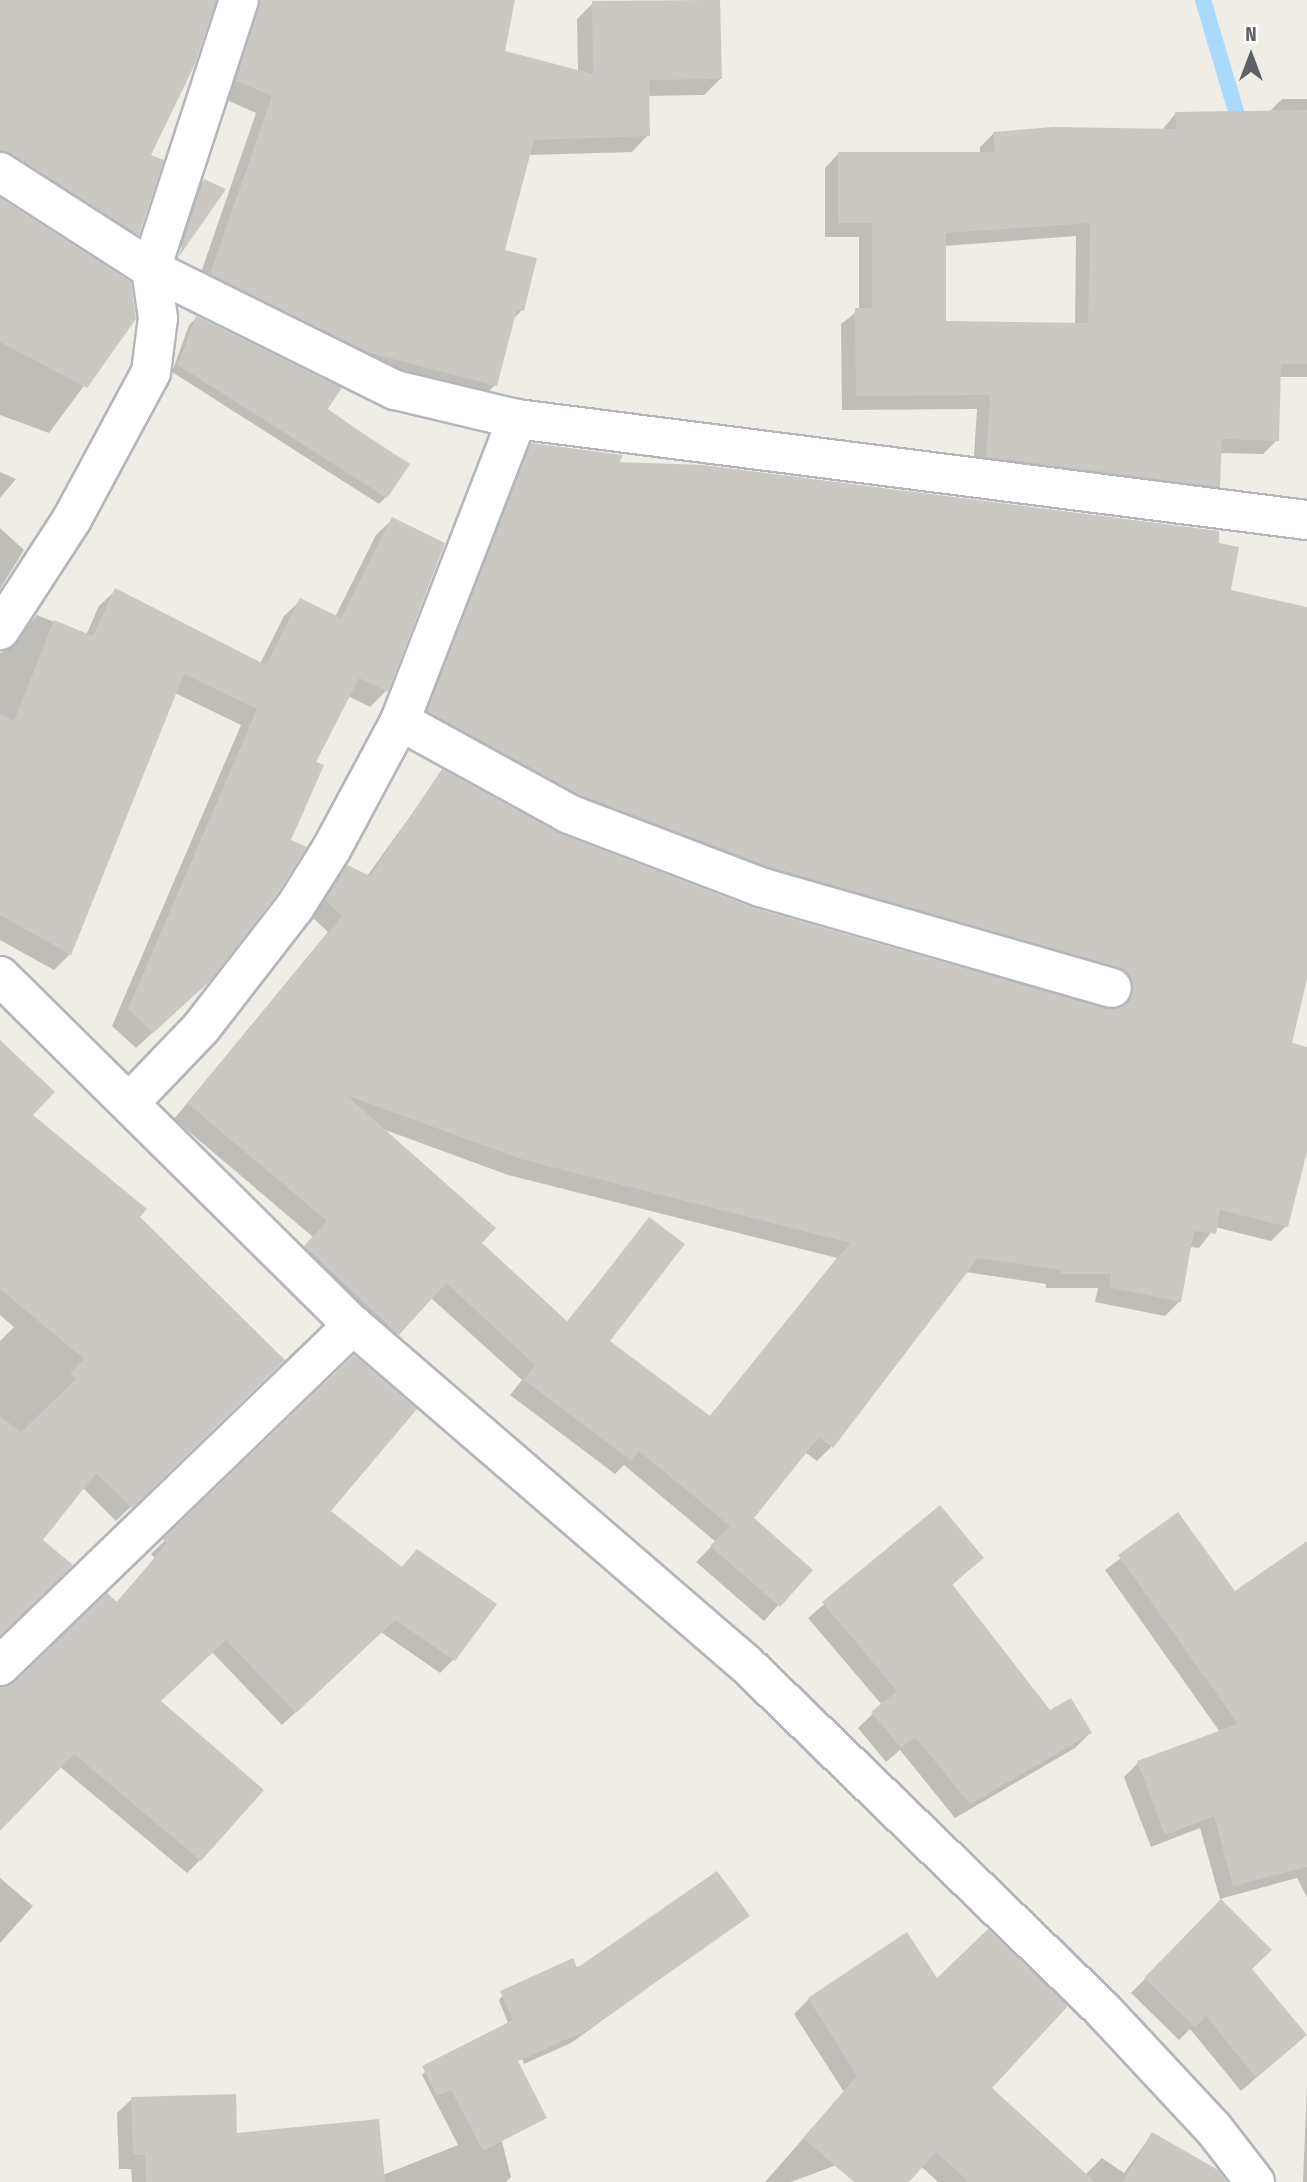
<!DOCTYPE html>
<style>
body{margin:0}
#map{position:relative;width:1307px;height:2182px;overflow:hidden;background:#efede6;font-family:"Fira Sans Condensed",sans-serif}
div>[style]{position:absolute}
.shadow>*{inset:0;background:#0003}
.stream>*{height:16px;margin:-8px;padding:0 8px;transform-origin:8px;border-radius:8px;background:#a9d9fc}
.building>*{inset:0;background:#cbc8c3}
.roads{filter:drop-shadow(2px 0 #b3b6ba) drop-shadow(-2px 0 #b3b6ba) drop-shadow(0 2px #b3b6ba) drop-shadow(0 -2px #b3b6ba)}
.street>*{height:38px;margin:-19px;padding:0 19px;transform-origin:19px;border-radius:19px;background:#fff}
span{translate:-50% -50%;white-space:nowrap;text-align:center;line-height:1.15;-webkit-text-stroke:5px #fff;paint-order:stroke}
.north{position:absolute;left:1216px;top:21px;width:70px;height:70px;-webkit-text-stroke:5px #fff;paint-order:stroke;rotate:0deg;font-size:19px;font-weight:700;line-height:28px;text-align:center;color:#5e6166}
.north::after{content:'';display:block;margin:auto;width:24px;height:32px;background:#5e6166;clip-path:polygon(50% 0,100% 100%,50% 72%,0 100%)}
</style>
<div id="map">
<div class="shadow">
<i style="clip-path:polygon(0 0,217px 0,194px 63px,149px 155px,161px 161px,137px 234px,121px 250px,0 172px)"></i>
<i style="clip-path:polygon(234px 0,513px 0,503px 52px,578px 71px,577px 19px,593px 3px,718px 0,720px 79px,704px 95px,647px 96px,648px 135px,632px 152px,529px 155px,503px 251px,522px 310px,512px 320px,495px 385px,479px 401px,353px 369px,195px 290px,256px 113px,220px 97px)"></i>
<i style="clip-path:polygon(evenodd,1282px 99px,1307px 99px,1307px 377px,1279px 377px,1277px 440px,1263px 454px,1220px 453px,1219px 486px,1204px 500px,973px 471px,977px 409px,842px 410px,841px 324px,859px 310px,859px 237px,825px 237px,825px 168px,839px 153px,980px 153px,980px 147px,994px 133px,1162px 130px,1176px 113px,1269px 112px,1282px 99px,1076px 236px,1075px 325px,945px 323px,944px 246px,1076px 236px)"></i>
<i style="clip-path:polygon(204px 181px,223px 190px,166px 268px,189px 195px)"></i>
<i style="clip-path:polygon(0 200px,134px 318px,49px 433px,0 415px)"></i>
<i style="clip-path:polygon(196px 318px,407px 464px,386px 497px,379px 504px,172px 372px,189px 325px)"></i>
<i style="clip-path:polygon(evenodd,532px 445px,618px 464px,1217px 544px,1229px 591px,1307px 608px,1307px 972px,1289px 1045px,1307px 1049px,1307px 1145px,1286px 1226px,1271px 1241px,1215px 1227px,1199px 1248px,1190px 1247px,1180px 1301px,1165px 1316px,1095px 1302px,1098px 1288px,1046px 1288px,1046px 1284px,965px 1272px,832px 1446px,817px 1461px,805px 1452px,752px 1518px,810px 1570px,764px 1621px,696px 1562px,716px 1542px,624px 1465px,615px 1474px,510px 1395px,522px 1380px,431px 1298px,383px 1349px,291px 1262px,313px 1237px,174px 1119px,328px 932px,311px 916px,332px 883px,347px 868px,367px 876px,443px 771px,560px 836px,752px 909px,1119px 1011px,1119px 997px,752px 881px,414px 726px,517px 460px,532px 445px,380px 1128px,508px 1175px,837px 1258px,709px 1417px,608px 1342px,649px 1219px,566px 1323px,480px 1243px,380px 1128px)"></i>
<i style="clip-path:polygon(0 472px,16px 479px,0 498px)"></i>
<i style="clip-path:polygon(393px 519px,443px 544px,386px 691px,370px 707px,348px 696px,191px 997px,136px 1048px,112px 1026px,241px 725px,175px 693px,70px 954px,54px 970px,0 940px,0 653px,10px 648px,37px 615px,86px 635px,99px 606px,116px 590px,260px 664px,284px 616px,301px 600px,335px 617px,376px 535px)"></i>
<i style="clip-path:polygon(0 528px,24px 550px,0 589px)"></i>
<i style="clip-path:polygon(0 1060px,31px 1115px,282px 1360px,116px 1521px,82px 1487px,40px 1540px,0 1634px,0 1341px,14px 1327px,0 1315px)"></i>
<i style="clip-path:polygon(354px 1357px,329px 1512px,401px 1568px,417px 1551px,494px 1604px,453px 1660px,440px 1673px,381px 1632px,282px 1725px,212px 1652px,159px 1702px,200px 1860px,187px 1873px,59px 1766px,0 1828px,0 1717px,116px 1603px,155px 1558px,151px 1554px)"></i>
<i style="clip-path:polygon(940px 1507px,982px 1558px,951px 1586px,1050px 1712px,1090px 1733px,1075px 1748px,955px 1818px,900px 1750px,886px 1762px,858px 1728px,882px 1705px,808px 1618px)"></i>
<i style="clip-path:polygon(1178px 1515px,1235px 1594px,1307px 1594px,1307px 1897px,1297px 1878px,1220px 1899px,1200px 1828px,1151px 1847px,1124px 1777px,1138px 1763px,1220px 1732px,1105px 1570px)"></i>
<i style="clip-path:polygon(0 1878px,33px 1906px,0 1943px)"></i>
<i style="clip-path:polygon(1221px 1902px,1250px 1969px,1305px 2036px,1241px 2091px,1190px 2029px,1179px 2040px,1131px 1993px)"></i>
<i style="clip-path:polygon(747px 1916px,571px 2043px,524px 2064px,499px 2000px,511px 1987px)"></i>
<i style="clip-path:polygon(809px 1999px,990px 2088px,1085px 2175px,1102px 2158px,1124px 2173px,1152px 2134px,1226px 2182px,938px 2182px,910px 2156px,869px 2153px,791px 2182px,765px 2182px,844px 2092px,794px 2014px)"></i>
<i style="clip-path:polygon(476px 2040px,511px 2177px,506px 2182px,132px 2182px,131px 2169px,119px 2169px,117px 2113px,132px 2099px,235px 2135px,383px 2175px,458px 2145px,422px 2075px,436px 2061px)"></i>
<i style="clip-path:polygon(1307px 2086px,1307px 2182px,1303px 2182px)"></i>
</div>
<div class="stream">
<i style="left:1203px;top:0;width:138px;rotate:73.5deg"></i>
</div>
<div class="building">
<i style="clip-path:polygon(0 0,216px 0,195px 64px,151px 155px,164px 160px,139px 235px,0 150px)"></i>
<i style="clip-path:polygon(260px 0,515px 0,505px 51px,593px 74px,592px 1px,720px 0,722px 79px,649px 80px,650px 136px,534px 140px,505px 250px,537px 258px,524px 311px,517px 309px,497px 386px,370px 353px,210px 274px,272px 96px,236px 81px)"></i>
<i style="clip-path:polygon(evenodd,1307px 110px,1307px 364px,1281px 364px,1279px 441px,1222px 439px,1220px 487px,986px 457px,990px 395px,856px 396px,855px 308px,872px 308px,872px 223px,838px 223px,838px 152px,995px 152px,993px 132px,1053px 127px,1176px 129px,1175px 112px,1307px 110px,1090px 223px,1088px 323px,946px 321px,946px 233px,1090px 223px)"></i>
<i style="clip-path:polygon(204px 179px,226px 189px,178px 258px)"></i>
<i style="clip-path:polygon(0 198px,131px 282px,136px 319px,87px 388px,0 342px)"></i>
<i style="clip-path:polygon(196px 316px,342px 388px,327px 410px,410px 464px,387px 498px,178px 365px)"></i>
<i style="clip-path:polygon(evenodd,531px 443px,623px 455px,620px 462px,703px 465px,1219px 531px,1219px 543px,1239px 547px,1231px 590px,1307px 607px,1307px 979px,1292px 1043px,1307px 1047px,1307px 1152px,1288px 1227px,1220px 1210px,1216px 1234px,1194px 1231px,1181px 1302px,1109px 1287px,1111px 1274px,1061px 1274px,1061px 1270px,978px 1258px,833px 1448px,819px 1437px,754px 1518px,813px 1570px,780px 1607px,710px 1546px,730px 1526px,639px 1451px,631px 1461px,524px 1380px,535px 1365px,446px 1283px,399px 1335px,304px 1246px,327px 1221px,187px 1103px,342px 916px,325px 900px,347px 865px,370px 876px,442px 769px,561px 834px,754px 908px,1106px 1009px,1127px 1004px,1133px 983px,1118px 967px,767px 866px,578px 794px,427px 711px,531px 443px,346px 1095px,524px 1160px,850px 1243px,710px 1416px,610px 1341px,685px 1244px,649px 1217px,568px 1322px,482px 1243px,496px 1228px,346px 1095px)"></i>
<i style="clip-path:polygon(392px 517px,445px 543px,388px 692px,359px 678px,316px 762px,324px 765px,291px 840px,307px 847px,277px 894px,210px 981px,153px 1033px,128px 1009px,257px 709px,184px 674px,71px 955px,0 915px,0 713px,14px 721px,54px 620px,93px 636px,115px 588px,266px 665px,300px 598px,341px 618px)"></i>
<i style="clip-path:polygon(0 1040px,55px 1092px,33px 1115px,147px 1209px,140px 1217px,285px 1360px,132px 1508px,96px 1473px,43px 1540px,73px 1565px,0 1636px,0 1416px,21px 1432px,76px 1379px,70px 1373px,84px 1359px,0 1289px)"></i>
<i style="clip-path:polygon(354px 1355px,417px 1409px,331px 1511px,402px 1567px,417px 1549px,497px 1604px,455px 1661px,395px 1620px,296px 1713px,226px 1640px,161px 1701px,264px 1790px,201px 1861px,74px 1754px,0 1831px,0 1687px,15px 1682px,107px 1593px,117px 1602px,167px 1543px,163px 1539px)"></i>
<i style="clip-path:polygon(940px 1505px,984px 1558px,952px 1584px,1050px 1710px,1071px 1698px,1092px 1733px,970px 1804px,915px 1737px,901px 1748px,871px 1712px,897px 1691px,822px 1602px)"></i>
<i style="clip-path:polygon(1178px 1512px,1235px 1591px,1307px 1541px,1307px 1867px,1233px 1886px,1214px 1816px,1165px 1835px,1137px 1761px,1238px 1724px,1118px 1555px)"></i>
<i style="clip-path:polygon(717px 1871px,750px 1916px,586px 2031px,518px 2061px,547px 2118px,483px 2151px,451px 2090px,437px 2096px,422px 2066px,513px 2020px,500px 1991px,573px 1958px,577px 1968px)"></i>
<i style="clip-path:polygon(1221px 1899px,1272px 1950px,1252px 1969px,1307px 2035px,1256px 2078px,1206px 2016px,1195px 2027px,1144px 1978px)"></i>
<i style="clip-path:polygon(988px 1929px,1068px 2006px,992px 2088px,1095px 2182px,969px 2182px,936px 2152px,909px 2182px,854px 2182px,803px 2138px,857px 2076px,808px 1998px,907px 1932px,937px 1978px)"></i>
<i style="clip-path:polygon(236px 2094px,237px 2133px,379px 2119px,385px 2182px,146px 2182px,145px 2155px,133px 2155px,131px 2097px)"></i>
<i style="clip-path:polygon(1152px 2132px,1218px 2170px,1227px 2182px,1123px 2182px)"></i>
</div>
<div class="roads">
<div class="street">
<i style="left:0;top:172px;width:179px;rotate:32.7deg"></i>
<i style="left:151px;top:269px;width:272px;rotate:26.4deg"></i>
<i style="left:395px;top:390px;width:125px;rotate:13.4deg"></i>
<i style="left:517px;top:419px;width:796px;rotate:7.29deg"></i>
<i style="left:0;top:630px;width:132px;rotate:-57deg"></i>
<i style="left:72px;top:519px;width:167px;rotate:-61.7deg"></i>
<i style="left:151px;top:372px;width:54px;rotate:-82.6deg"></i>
<i style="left:158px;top:318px;width:49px;rotate:-98.1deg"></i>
<i style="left:151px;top:269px;width:283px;rotate:-71.9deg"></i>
<i style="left:400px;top:721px;width:193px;rotate:28.8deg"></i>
<i style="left:569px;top:814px;width:204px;rotate:20.9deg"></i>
<i style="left:760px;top:887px;width:366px;rotate:16deg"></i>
<i style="left:0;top:976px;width:496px;rotate:44.7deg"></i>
<i style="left:353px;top:1325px;width:519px;rotate:40.78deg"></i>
<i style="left:746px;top:1664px;width:496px;rotate:44.1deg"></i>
<i style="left:1102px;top:2009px;width:164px;rotate:47deg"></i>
<i style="left:1214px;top:2129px;width:67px;rotate:52.3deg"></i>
<i style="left:131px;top:1101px;width:101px;rotate:-46.2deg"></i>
<i style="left:201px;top:1028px;width:153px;rotate:-52.2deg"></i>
<i style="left:295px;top:907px;width:70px;rotate:-57.9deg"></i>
<i style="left:332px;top:848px;width:144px;rotate:-61.8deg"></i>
<i style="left:400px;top:721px;width:324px;rotate:-68.8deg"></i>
<i style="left:0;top:1666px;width:491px;rotate:-44deg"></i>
</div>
</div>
<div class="north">N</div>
</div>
